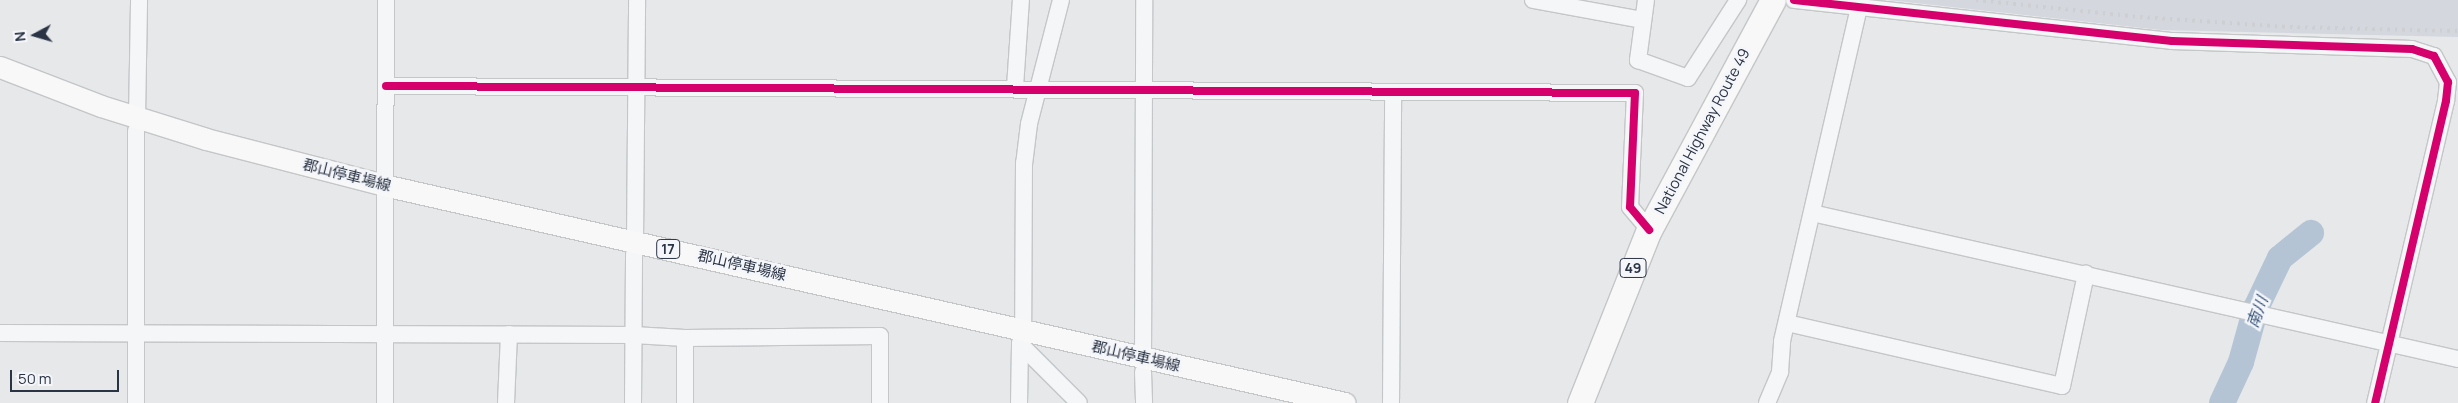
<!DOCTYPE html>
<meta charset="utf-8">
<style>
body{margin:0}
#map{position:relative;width:2458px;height:403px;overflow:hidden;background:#e6e8ea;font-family:Manrope,"Noto Sans JP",sans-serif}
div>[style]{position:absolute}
.built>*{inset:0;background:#d4d7dd}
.river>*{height:26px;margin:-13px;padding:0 13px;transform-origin:13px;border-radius:13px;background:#b4c4d5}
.roads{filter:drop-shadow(1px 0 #c4c6c8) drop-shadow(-1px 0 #c4c6c8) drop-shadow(0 1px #c4c6c8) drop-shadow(0 -1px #c4c6c8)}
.minor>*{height:16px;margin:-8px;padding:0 8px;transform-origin:8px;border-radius:8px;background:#f5f6f7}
.major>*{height:21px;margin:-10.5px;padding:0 10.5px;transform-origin:10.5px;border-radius:10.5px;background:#f8f8f8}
.highway>*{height:25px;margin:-12.5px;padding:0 12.5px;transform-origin:12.5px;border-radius:12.5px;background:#f8f8f8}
.rail>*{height:4px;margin-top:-2px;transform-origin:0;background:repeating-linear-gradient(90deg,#cecfd2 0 2.5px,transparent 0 7.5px)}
.cycleway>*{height:8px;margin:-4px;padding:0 4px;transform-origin:4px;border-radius:4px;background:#d6006c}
span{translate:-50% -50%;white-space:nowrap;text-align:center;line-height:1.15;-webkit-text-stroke:5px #f4f6f9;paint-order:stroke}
.shield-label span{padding:1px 4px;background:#f4f6f9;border:1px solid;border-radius:4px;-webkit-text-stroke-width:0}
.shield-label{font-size:14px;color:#2b3445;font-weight:700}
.street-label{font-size:15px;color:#2b3445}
.water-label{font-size:16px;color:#34527a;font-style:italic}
.north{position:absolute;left:10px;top:10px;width:50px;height:50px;-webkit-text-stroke:4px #f4f6f9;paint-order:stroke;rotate:264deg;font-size:14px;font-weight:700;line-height:20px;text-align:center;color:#2b3445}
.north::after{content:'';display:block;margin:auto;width:18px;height:22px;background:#2b3445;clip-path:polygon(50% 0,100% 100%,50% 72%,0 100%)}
.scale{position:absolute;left:10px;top:370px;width:109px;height:22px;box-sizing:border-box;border:2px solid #2b3445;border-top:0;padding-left:6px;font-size:15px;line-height:18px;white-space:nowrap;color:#2b3445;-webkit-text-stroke:4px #f4f6f9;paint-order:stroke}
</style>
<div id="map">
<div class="built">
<i style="clip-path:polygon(1888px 0,2458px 0,2458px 37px,2161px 30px)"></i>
</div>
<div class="river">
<i style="left:2222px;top:403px;width:45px;rotate:-65.1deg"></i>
<i style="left:2241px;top:362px;width:56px;rotate:-74.5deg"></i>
<i style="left:2256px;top:308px;width:55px;rotate:-64.4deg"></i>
<i style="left:2280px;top:258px;width:40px;rotate:-39deg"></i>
</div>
<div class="roads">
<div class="minor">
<i style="left:1061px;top:0;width:128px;rotate:104.5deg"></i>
<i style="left:1029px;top:124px;width:39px;rotate:97deg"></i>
<i style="left:1024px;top:163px;width:167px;rotate:90.3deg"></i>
<i style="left:1023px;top:330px;width:14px;rotate:102deg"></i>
<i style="left:1020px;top:344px;width:83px;rotate:45deg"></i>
<i style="left:1533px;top:0;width:112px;rotate:10.3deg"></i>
<i style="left:1646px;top:0;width:61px;rotate:97.6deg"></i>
<i style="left:1638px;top:60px;width:53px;rotate:19.8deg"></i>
<i style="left:1688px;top:78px;width:93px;rotate:-57.3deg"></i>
<i style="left:1794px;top:0;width:380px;rotate:6.2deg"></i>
<i style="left:2172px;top:41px;width:240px;rotate:1.9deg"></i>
<i style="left:2412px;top:49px;width:23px;rotate:18deg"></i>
<i style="left:2434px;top:56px;width:30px;rotate:62deg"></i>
<i style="left:2448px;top:82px;width:19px;rotate:96deg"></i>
<i style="left:2446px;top:101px;width:310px;rotate:103.2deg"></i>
<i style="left:386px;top:86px;width:1249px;rotate:0.32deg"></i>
<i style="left:1635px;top:93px;width:114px;rotate:92.5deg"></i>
<i style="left:1630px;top:207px;width:30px;rotate:50deg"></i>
<i style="left:1015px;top:87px;width:87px;rotate:-86.1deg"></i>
<i style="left:137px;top:118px;width:118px;rotate:-89deg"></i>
<i style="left:136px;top:131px;width:272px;rotate:90deg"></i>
<i style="left:1812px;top:213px;width:662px;rotate:12.74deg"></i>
<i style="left:635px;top:241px;width:241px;rotate:-89.5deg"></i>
<i style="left:1787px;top:323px;width:282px;rotate:12.9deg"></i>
<i style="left:2062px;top:386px;width:115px;rotate:-77.9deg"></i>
<i style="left:0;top:333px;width:633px;rotate:0.18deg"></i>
<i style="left:633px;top:335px;width:52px;rotate:3.3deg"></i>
<i style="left:685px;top:338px;width:195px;rotate:-0.6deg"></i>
<i style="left:880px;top:336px;width:67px;rotate:90deg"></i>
<i style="left:685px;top:338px;width:65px;rotate:90deg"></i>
<i style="left:1143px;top:358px;width:358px;rotate:-89.8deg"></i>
<i style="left:1143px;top:372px;width:31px;rotate:88deg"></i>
<i style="left:385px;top:403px;width:403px;rotate:-89.9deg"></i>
<i style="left:506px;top:403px;width:69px;rotate:-87.5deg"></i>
<i style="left:633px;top:403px;width:149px;rotate:-89.6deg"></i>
<i style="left:1019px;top:403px;width:59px;rotate:-89deg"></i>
<i style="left:1391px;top:403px;width:310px;rotate:-89.6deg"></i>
<i style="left:1767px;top:403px;width:34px;rotate:-67deg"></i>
<i style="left:1780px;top:372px;width:31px;rotate:-86deg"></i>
<i style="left:1782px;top:341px;width:342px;rotate:-77deg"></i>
</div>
<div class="major">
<i style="left:0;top:67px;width:108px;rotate:21.1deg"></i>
<i style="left:101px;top:106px;width:110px;rotate:17.4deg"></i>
<i style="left:206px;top:139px;width:188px;rotate:14.5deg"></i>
<i style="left:388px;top:186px;width:981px;rotate:12.78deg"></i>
</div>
<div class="highway">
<i style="left:1580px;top:403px;width:186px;rotate:-68.3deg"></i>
<i style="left:1649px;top:230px;width:261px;rotate:-61.7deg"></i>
</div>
</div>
<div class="rail">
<i style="left:1976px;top:0;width:165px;rotate:5.9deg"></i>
<i style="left:2140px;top:17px;width:150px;rotate:3.8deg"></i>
<i style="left:2290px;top:27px;width:168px;rotate:1.4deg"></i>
</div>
<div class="cycleway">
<i style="left:1794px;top:0;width:380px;rotate:6.2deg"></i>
<i style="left:2172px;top:41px;width:240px;rotate:1.9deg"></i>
<i style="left:2412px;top:49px;width:23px;rotate:18deg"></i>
<i style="left:2434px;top:56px;width:30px;rotate:62deg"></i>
<i style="left:2448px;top:82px;width:19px;rotate:96deg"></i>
<i style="left:2446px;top:101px;width:310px;rotate:103.2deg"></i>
<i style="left:386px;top:86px;width:1249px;rotate:0.32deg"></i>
<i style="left:1635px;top:93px;width:114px;rotate:92.5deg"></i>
<i style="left:1630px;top:207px;width:30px;rotate:50deg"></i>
</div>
<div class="shield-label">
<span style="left:668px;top:249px">17</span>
<span style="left:1633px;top:268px">49</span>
</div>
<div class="street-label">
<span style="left:1702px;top:131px;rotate:-62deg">National Highway Route 49</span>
<span style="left:347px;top:175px;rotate:14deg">郡山停車場線</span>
<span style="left:742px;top:265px;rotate:13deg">郡山停車場線</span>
<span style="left:1136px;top:356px;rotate:13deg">郡山停車場線</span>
</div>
<div class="water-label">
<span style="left:2257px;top:312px;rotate:-70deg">南川</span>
</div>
<div class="north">N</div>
<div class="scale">50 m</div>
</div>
